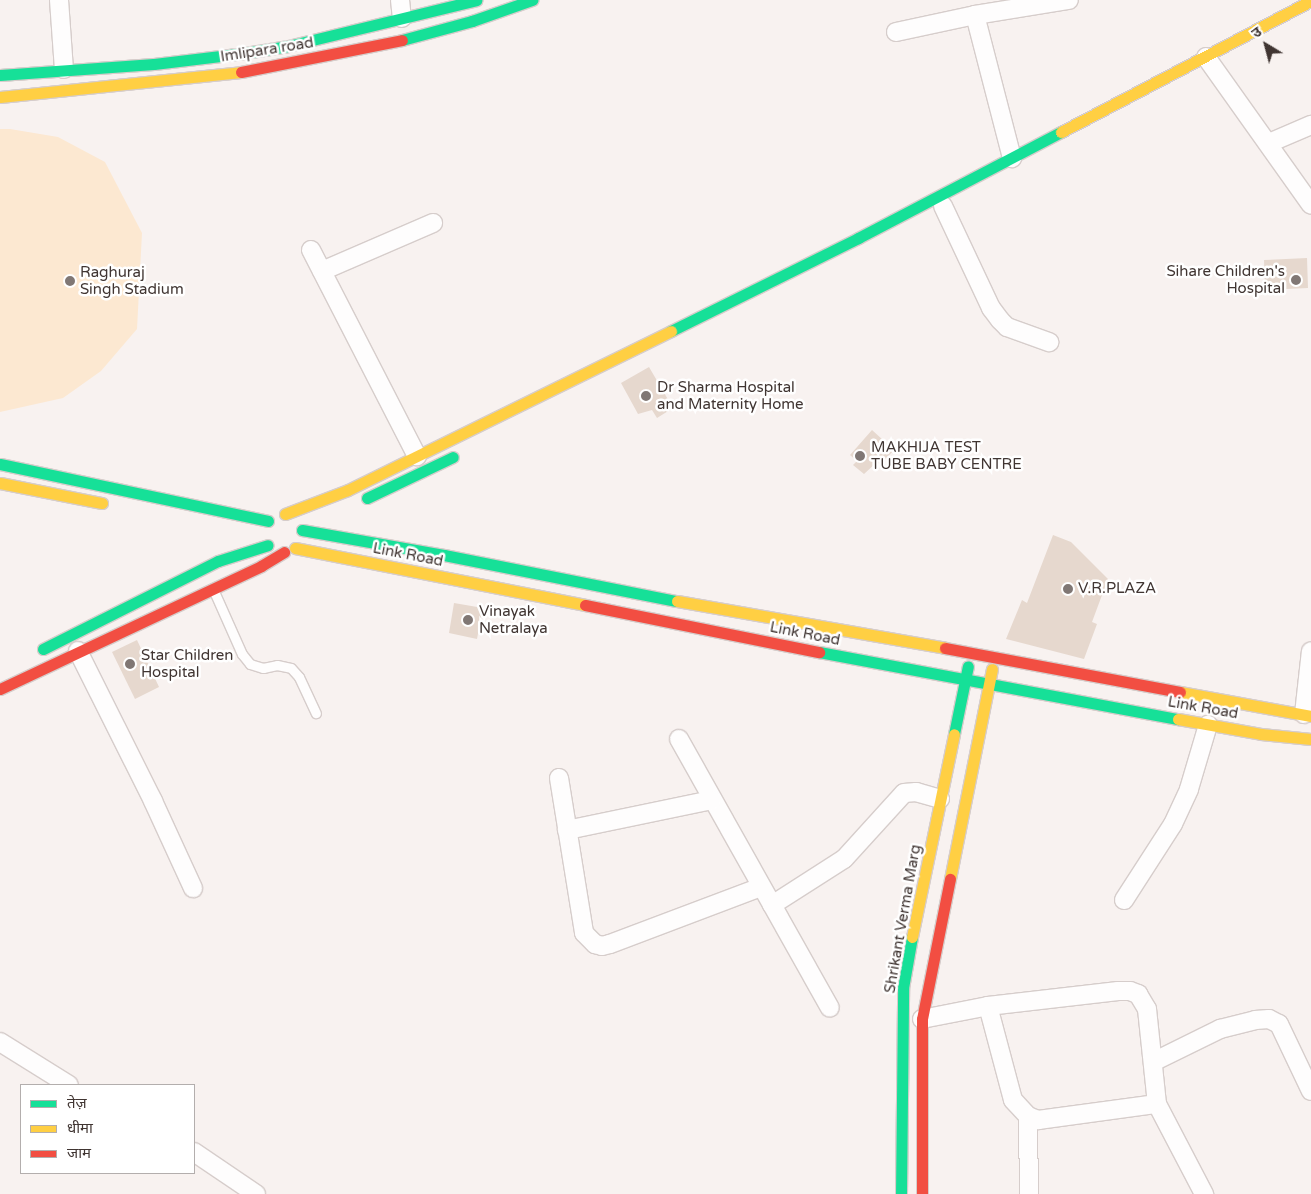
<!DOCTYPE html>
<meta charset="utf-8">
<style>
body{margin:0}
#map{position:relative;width:1311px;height:1194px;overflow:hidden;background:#f8f2f0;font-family:"Varela Round","Noto Sans Devanagari",sans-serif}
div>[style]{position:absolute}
.green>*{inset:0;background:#fce8d1}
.building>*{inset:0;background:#e6d8ce}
.roads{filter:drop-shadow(1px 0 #d6cdcb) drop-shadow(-1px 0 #d6cdcb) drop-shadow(0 1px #d6cdcb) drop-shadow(0 -1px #d6cdcb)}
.lane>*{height:9px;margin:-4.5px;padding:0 4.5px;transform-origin:4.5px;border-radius:4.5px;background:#fefdfd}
.street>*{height:18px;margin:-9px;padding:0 9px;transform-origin:9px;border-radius:9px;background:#fefdfd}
.fast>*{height:11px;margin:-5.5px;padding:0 5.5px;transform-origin:5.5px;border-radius:5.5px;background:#16e098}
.slow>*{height:11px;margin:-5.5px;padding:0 5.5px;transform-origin:5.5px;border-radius:5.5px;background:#ffcf43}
.jam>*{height:11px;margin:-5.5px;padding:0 5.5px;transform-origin:5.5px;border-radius:5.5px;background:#f24e42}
.dots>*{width:14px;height:14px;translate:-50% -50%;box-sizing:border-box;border:2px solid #fff;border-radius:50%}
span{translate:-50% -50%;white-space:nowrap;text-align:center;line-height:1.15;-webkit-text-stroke:5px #fff;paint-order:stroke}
.street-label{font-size:15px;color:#403532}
.poi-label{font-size:15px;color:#403532}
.right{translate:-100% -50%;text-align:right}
.left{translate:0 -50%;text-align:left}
.legend{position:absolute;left:20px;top:1084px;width:175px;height:90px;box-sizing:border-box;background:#fff;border:1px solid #b3aead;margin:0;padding:6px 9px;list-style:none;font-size:15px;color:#403532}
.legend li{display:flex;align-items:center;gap:10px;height:25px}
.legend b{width:25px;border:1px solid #b3aead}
.north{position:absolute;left:1241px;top:20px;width:50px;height:50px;-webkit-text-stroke:4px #fff;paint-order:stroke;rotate:323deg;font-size:14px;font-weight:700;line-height:20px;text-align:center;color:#403532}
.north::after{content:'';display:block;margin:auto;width:18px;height:22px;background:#403532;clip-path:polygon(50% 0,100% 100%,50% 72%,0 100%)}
</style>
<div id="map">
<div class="green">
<i style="clip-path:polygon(0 129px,10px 129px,58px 137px,105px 162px,142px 233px,137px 329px,101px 371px,63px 398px,0 412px)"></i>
</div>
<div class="building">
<i style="clip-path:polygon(1307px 258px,1308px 288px,1265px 290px,1264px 260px)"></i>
<i style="clip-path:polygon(649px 367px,673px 408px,657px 418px,652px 410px,638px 414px,621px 383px)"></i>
<i style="clip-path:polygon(872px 430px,894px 450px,880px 465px,877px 462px,864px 474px,853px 465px,857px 461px,850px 455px)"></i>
<i style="clip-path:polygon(1053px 535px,1071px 542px,1108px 579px,1092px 622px,1097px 624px,1084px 659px,1006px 639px,1022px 600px,1027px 603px)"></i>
<i style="clip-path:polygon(454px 603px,483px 608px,477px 639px,449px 633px)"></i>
<i style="clip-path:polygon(137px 640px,159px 687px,135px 699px,112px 652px)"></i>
</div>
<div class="roads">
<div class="lane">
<i style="left:213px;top:589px;width:71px;rotate:66deg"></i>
<i style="left:242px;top:654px;width:13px;rotate:51deg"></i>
<i style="left:250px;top:664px;width:14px;rotate:17deg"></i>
<i style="left:263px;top:668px;width:14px;rotate:-12deg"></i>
<i style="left:277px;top:665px;width:14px;rotate:12deg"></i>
<i style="left:291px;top:668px;width:12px;rotate:48deg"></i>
<i style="left:299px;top:677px;width:40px;rotate:65deg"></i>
</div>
<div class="street">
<i style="left:59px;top:0;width:69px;rotate:85.9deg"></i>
<i style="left:400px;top:0;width:18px;rotate:84deg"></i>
<i style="left:975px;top:15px;width:148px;rotate:75.5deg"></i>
<i style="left:896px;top:32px;width:81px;rotate:-12.1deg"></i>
<i style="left:975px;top:15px;width:95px;rotate:-9.1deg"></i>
<i style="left:1206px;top:57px;width:181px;rotate:54.6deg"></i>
<i style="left:1269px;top:143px;width:46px;rotate:-23.2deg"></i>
<i style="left:943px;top:206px;width:113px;rotate:64.8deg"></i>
<i style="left:991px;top:308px;width:15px;rotate:53deg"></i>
<i style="left:1000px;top:320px;width:10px;rotate:45deg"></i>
<i style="left:1007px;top:327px;width:45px;rotate:19.7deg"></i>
<i style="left:311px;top:250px;width:232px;rotate:62.8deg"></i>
<i style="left:322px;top:271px;width:121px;rotate:-23.4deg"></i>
<i style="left:78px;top:651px;width:168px;rotate:63.4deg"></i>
<i style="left:153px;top:801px;width:96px;rotate:65.3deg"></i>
<i style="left:1304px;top:714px;width:63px;rotate:-83.7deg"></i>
<i style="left:679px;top:739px;width:308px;rotate:60.7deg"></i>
<i style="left:559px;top:778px;width:157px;rotate:80.8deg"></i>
<i style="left:584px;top:933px;width:16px;rotate:45deg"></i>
<i style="left:595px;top:944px;width:7px;rotate:16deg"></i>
<i style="left:602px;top:946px;width:8px;rotate:-14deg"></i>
<i style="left:610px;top:944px;width:161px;rotate:-20.7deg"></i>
<i style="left:567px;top:830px;width:148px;rotate:-11.7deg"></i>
<i style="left:1124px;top:900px;width:90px;rotate:-57.2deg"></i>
<i style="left:1173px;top:824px;width:38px;rotate:-65deg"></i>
<i style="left:1189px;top:789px;width:67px;rotate:-73.5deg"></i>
<i style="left:772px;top:905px;width:85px;rotate:-32.6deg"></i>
<i style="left:844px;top:859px;width:89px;rotate:-47.7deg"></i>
<i style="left:904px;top:793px;width:12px;rotate:-5deg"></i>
<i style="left:916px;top:792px;width:25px;rotate:16deg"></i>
<i style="left:988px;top:1006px;width:97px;rotate:75.1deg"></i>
<i style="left:1013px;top:1100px;width:22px;rotate:47deg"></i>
<i style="left:1028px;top:1116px;width:11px;rotate:22deg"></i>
<i style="left:1038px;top:1120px;width:120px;rotate:-7.7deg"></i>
<i style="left:922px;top:1019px;width:67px;rotate:-11.1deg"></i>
<i style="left:988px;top:1006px;width:131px;rotate:-6.6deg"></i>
<i style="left:1118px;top:991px;width:12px"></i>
<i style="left:1130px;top:991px;width:9px;rotate:21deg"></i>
<i style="left:1138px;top:994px;width:17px;rotate:59deg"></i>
<i style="left:1147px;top:1009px;width:96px;rotate:84deg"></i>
<i style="left:1157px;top:1104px;width:102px;rotate:62.4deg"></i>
<i style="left:0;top:1042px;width:81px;rotate:31.9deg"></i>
<i style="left:1153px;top:1062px;width:75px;rotate:-26.2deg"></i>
<i style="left:1220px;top:1029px;width:36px;rotate:-14deg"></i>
<i style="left:1255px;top:1020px;width:14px;rotate:-4deg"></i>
<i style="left:1269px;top:1019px;width:11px;rotate:27deg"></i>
<i style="left:1279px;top:1024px;width:74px;rotate:64.5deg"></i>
<i style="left:1028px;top:1116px;width:78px;rotate:89.3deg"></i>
<i style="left:194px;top:1152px;width:75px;rotate:34.1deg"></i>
</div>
<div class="fast">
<i style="left:402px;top:40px;width:73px;rotate:-15.2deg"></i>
<i style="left:472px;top:21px;width:64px;rotate:-19.3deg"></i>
<i style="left:0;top:75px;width:154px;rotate:-4.1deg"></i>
<i style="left:154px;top:64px;width:92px;rotate:-6.9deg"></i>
<i style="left:245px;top:53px;width:44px;rotate:-9.2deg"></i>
<i style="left:288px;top:46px;width:194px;rotate:-13.7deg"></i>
<i style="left:671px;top:331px;width:209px;rotate:-26.4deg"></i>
<i style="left:858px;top:238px;width:229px;rotate:-27.6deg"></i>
<i style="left:0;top:464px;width:274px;rotate:12deg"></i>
<i style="left:367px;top:498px;width:95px;rotate:-25.5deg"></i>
<i style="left:302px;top:530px;width:144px;rotate:10deg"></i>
<i style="left:444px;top:555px;width:237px;rotate:11.2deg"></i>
<i style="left:43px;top:649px;width:196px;rotate:-26.7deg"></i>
<i style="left:218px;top:561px;width:52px;rotate:-17.7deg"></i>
<i style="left:819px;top:652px;width:365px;rotate:10.6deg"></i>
<i style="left:954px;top:734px;width:69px;rotate:-78.4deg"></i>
<i style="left:901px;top:1194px;width:206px;rotate:-89.4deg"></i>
<i style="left:903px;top:988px;width:52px;rotate:-80deg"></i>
</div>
<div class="slow">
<i style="left:0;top:97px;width:242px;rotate:-5.9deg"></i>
<i style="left:1061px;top:132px;width:282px;rotate:-27.7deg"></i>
<i style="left:0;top:483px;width:104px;rotate:11.1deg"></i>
<i style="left:285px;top:514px;width:67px;rotate:-20.9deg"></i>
<i style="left:348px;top:490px;width:360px;rotate:-26.2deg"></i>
<i style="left:295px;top:548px;width:296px;rotate:11.1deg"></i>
<i style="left:677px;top:601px;width:272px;rotate:9.9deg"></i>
<i style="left:1180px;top:692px;width:133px;rotate:10.4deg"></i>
<i style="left:1178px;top:719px;width:84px;rotate:10.2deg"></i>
<i style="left:1261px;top:734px;width:50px;rotate:5.7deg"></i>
<i style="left:950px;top:879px;width:214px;rotate:-78.7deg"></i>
<i style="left:912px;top:937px;width:207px;rotate:-78.3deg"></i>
</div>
<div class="jam">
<i style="left:241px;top:72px;width:164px;rotate:-11.2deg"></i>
<i style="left:585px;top:605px;width:239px;rotate:11.4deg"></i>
<i style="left:945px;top:648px;width:239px;rotate:10.6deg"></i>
<i style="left:0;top:689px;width:289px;rotate:-25.2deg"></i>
<i style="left:261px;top:566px;width:27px;rotate:-31deg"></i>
<i style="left:922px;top:1194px;width:175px;rotate:-90deg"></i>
<i style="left:922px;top:1019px;width:143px;rotate:-78.7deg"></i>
</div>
</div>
<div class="dots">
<i style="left:1296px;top:280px;background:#807774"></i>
<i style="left:70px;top:281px;background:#807774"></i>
<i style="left:646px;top:396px;background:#807774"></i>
<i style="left:860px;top:456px;background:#807774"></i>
<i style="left:1068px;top:589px;background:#807774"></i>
<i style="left:468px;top:620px;background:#807774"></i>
<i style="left:130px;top:664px;background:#807774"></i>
</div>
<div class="street-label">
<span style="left:267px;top:50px;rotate:-9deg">Imlipara road</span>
<span style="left:408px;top:555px;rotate:11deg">Link Road</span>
<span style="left:805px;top:634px;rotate:11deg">Link Road</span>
<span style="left:1203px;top:708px;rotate:10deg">Link Road</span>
<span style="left:903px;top:919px;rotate:-80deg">Shrikant Verma Marg</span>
</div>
<div class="poi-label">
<span class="right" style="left:1285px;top:280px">Sihare Children's<br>Hospital</span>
<span class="left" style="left:80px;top:281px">Raghuraj<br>Singh Stadium</span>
<span class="left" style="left:657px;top:396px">Dr Sharma Hospital<br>and Maternity Home</span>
<span class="left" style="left:871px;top:456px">MAKHIJA TEST<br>TUBE BABY CENTRE</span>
<span class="left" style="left:1078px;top:589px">V.R.PLAZA</span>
<span class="left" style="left:479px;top:620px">Vinayak<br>Netralaya</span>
<span class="left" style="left:141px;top:664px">Star Children<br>Hospital</span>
</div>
<ul class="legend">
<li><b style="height:6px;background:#16e098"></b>तेज़</li>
<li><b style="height:6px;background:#ffcf43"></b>धीमा</li>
<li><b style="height:6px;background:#f24e42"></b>जाम</li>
</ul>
<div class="north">उ</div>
</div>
